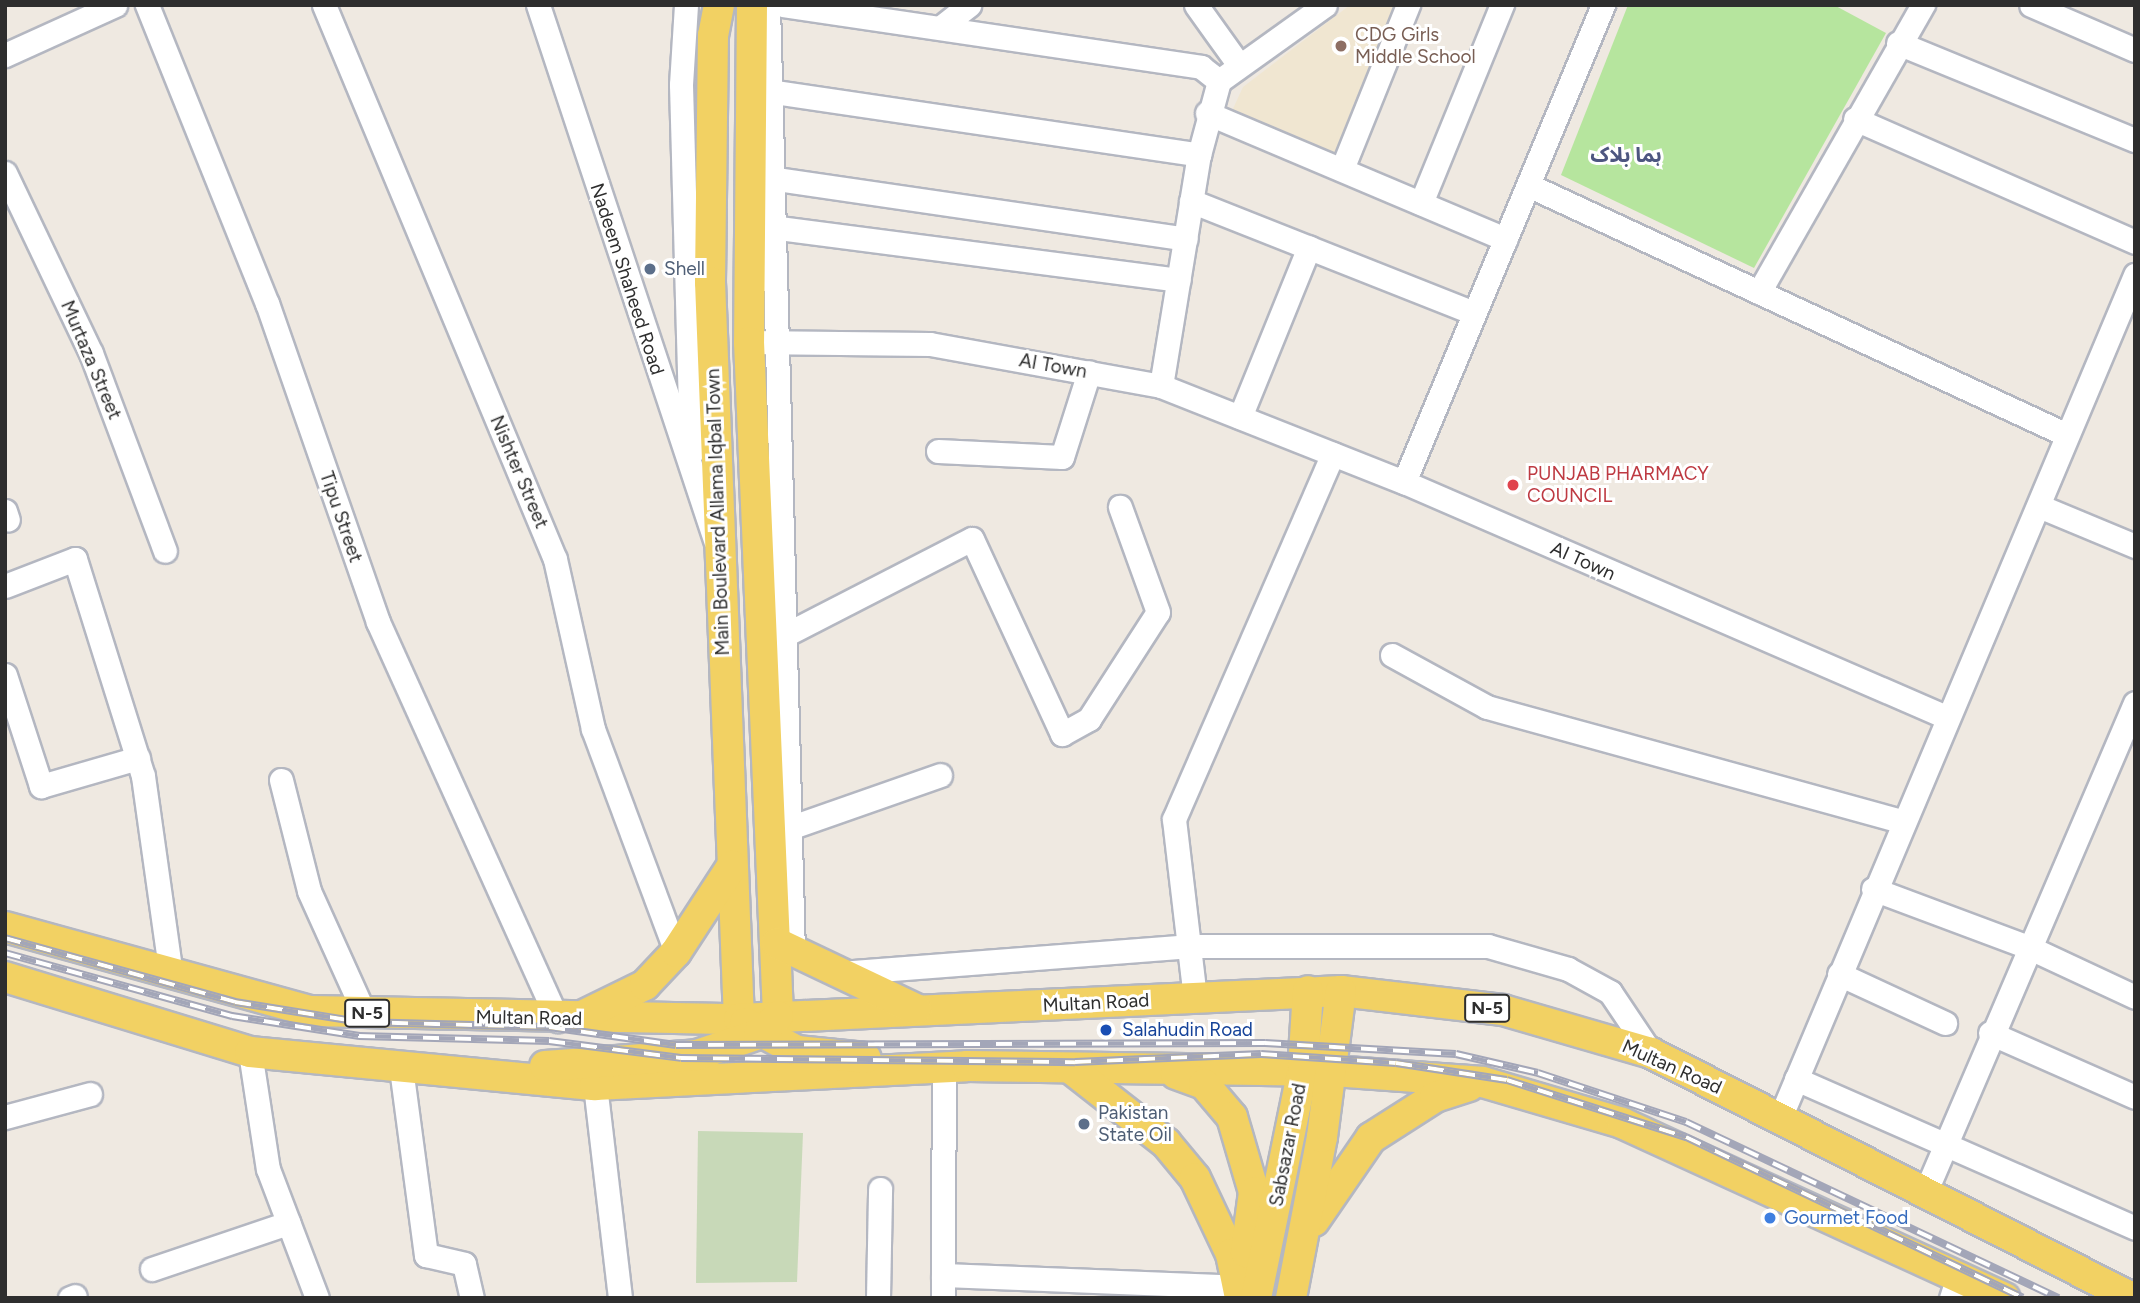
<!DOCTYPE html>
<meta charset="utf-8">
<style>
body{margin:0}
#map{position:relative;width:2140px;height:1303px;overflow:hidden;background:#efe9e1;font-family:Figtree,"Noto Sans Arabic",sans-serif}
div>[style]{position:absolute}
.education>*{inset:0;background:#f0e6d1}
.green>*{inset:0;background:#b6e59e}
.cemetery>*{inset:0;background:#c8d9b8}
.roads{filter:drop-shadow(2px 0 #b4b7c1) drop-shadow(-2px 0 #b4b7c1) drop-shadow(0 2px #b4b7c1) drop-shadow(0 -2px #b4b7c1)}
.minor>*{height:23px;margin:-11.5px;padding:0 11.5px;transform-origin:11.5px;border-radius:11.5px;background:#fff}
.major>*{height:30px;margin:-15px;padding:0 15px;transform-origin:15px;border-radius:15px;background:#f2d163}
.rail>*{height:8px;margin-top:-4px;transform-origin:0;background:repeating-linear-gradient(90deg,#fff 0 16px,#a3a6b8 0 32px);box-sizing:border-box;border-block:2px solid #a3a6b8}
.dots>*{width:19px;height:19px;translate:-50% -50%;box-sizing:border-box;border:4px solid #fff;border-radius:50%}
span{translate:-50% -50%;white-space:nowrap;text-align:center;line-height:1.15;-webkit-text-stroke:6px #fff;paint-order:stroke}
.shield-label span{padding:2px 5px;background:#fff;border:2px solid;border-radius:5px;-webkit-text-stroke-width:0}
.shield-label{font-size:18px;color:#2e2e2e;font-weight:700}
.education-label{font-size:19px;color:#785e54}
.left{translate:0 -50%;text-align:left}
.service-label{font-size:19px;color:#4e5e75}
.street-label{font-size:19px;color:#2e2e2e}
.health-label{font-size:19px;color:#be3a42}
.transit-label{font-size:19px;color:#164399}
.shop-label{font-size:19px;color:#366cbe}
.neighbourhood-label{font-size:21px;color:#4d5680;font-weight:700}
.frame{position:absolute;inset:0;border:7px solid #2e2e2e;pointer-events:none}
</style>
<div id="map">
<div class="education">
<i style="clip-path:polygon(1350px 5px,1402px 5px,1341px 151px,1330px 154px,1231px 113px,1243px 87px)"></i>
</div>
<div class="green">
<i style="clip-path:polygon(1628px 5px,1834px 5px,1886px 33px,1754px 268px,1561px 175px)"></i>
</div>
<div class="cemetery">
<i style="clip-path:polygon(698px 1131px,803px 1133px,797px 1282px,696px 1283px)"></i>
</div>
<div class="roads">
<div class="minor">
<i style="left:147px;top:5px;width:321px;rotate:68.1deg"></i>
<i style="left:267px;top:303px;width:338px;rotate:70.8deg"></i>
<i style="left:378px;top:622px;width:437px;rotate:65.7deg"></i>
<i style="left:324px;top:5px;width:600px;rotate:67.37deg"></i>
<i style="left:555px;top:559px;width:174px;rotate:77.4deg"></i>
<i style="left:593px;top:729px;width:238px;rotate:69.6deg"></i>
<i style="left:538px;top:5px;width:564px;rotate:71.69deg"></i>
<i style="left:686px;top:5px;width:80px;rotate:93.6deg"></i>
<i style="left:681px;top:85px;width:368px;rotate:88.4deg"></i>
<i style="left:768px;top:5px;width:946px;rotate:88.49deg"></i>
<i style="left:783px;top:5px;width:423px;rotate:8.4deg"></i>
<i style="left:1201px;top:67px;width:23px;rotate:38deg"></i>
<i style="left:1196px;top:5px;width:74px;rotate:54.4deg"></i>
<i style="left:2031px;top:5px;width:113px;rotate:23.4deg"></i>
<i style="left:941px;top:27px;width:36px;rotate:-38deg"></i>
<i style="left:1898px;top:43px;width:256px;rotate:22.3deg"></i>
<i style="left:5px;top:55px;width:121px;rotate:-24.4deg"></i>
<i style="left:768px;top:91px;width:436px;rotate:8.4deg"></i>
<i style="left:1207px;top:113px;width:324px;rotate:22.9deg"></i>
<i style="left:1855px;top:119px;width:306px;rotate:23.7deg"></i>
<i style="left:1342px;top:169px;width:177px;rotate:-68.1deg"></i>
<i style="left:5px;top:173px;width:199px;rotate:64.5deg"></i>
<i style="left:91px;top:353px;width:211px;rotate:69.5deg"></i>
<i style="left:770px;top:178px;width:420px;rotate:8.3deg"></i>
<i style="left:1528px;top:185px;width:594px;rotate:24.88deg"></i>
<i style="left:1191px;top:201px;width:304px;rotate:21.6deg"></i>
<i style="left:1421px;top:203px;width:214px;rotate:-67.8deg"></i>
<i style="left:771px;top:227px;width:411px;rotate:7.4deg"></i>
<i style="left:1759px;top:292px;width:331px;rotate:-60.3deg"></i>
<i style="left:749px;top:342px;width:181px;rotate:0.6deg"></i>
<i style="left:930px;top:344px;width:235px;rotate:10.3deg"></i>
<i style="left:1161px;top:386px;width:261px;rotate:21.6deg"></i>
<i style="left:1404px;top:482px;width:589px;rotate:23.43deg"></i>
<i style="left:1161px;top:386px;width:234px;rotate:-80.7deg"></i>
<i style="left:1199px;top:155px;width:77px;rotate:-74.9deg"></i>
<i style="left:1219px;top:81px;width:130px;rotate:-35.6deg"></i>
<i style="left:1240px;top:417px;width:183px;rotate:-67.9deg"></i>
<i style="left:938px;top:451px;width:124px;rotate:2.8deg"></i>
<i style="left:1062px;top:457px;width:89px;rotate:-72.4deg"></i>
<i style="left:1404px;top:482px;width:517px;rotate:-67.35deg"></i>
<i style="left:2039px;top:506px;width:104px;rotate:22.6deg"></i>
<i style="left:5px;top:511px;width:9px;rotate:72deg"></i>
<i style="left:5px;top:586px;width:75px;rotate:-21.1deg"></i>
<i style="left:75px;top:559px;width:227px;rotate:72.6deg"></i>
<i style="left:143px;top:776px;width:200px;rotate:82deg"></i>
<i style="left:783px;top:636px;width:212px;rotate:-27.2deg"></i>
<i style="left:972px;top:539px;width:215px;rotate:65.2deg"></i>
<i style="left:1062px;top:734px;width:31px;rotate:-29deg"></i>
<i style="left:1089px;top:719px;width:127px;rotate:-57.2deg"></i>
<i style="left:1158px;top:612px;width:112px;rotate:-109.9deg"></i>
<i style="left:1392px;top:655px;width:108px;rotate:28.7deg"></i>
<i style="left:1487px;top:707px;width:429px;rotate:15.4deg"></i>
<i style="left:5px;top:675px;width:117px;rotate:72deg"></i>
<i style="left:41px;top:786px;width:101px;rotate:-16.1deg"></i>
<i style="left:281px;top:780px;width:114px;rotate:75.8deg"></i>
<i style="left:309px;top:891px;width:134px;rotate:65.7deg"></i>
<i style="left:789px;top:828px;width:160px;rotate:-19.3deg"></i>
<i style="left:1873px;top:889px;width:165px;rotate:20.5deg"></i>
<i style="left:2028px;top:947px;width:118px;rotate:25deg"></i>
<i style="left:840px;top:973px;width:349px;rotate:-4.4deg"></i>
<i style="left:1188px;top:946px;width:300px"></i>
<i style="left:1488px;top:946px;width:83px;rotate:16deg"></i>
<i style="left:1568px;top:969px;width:48px;rotate:28.7deg"></i>
<i style="left:1610px;top:992px;width:73px;rotate:56.1deg"></i>
<i style="left:1839px;top:974px;width:117px;rotate:24.8deg"></i>
<i style="left:1195px;top:998px;width:180px;rotate:-96.7deg"></i>
<i style="left:1174px;top:819px;width:398px;rotate:-66.5deg"></i>
<i style="left:1990px;top:1033px;width:158px;rotate:23.8deg"></i>
<i style="left:250px;top:1052px;width:118px;rotate:81.3deg"></i>
<i style="left:268px;top:1169px;width:138px;rotate:69.2deg"></i>
<i style="left:401px;top:1068px;width:189px;rotate:82.4deg"></i>
<i style="left:426px;top:1255px;width:39px;rotate:13deg"></i>
<i style="left:464px;top:1264px;width:35px;rotate:77deg"></i>
<i style="left:1796px;top:1079px;width:370px;rotate:23.7deg"></i>
<i style="left:595px;top:1085px;width:214px;rotate:83.3deg"></i>
<i style="left:5px;top:1117px;width:88px;rotate:-15.1deg"></i>
<i style="left:1780px;top:1118px;width:915px;rotate:-67.16deg"></i>
<i style="left:1925px;top:1193px;width:533px;rotate:-66.8deg"></i>
<i style="left:152px;top:1269px;width:144px;rotate:-18.7deg"></i>
<i style="left:943px;top:1275px;width:296px;rotate:2.3deg"></i>
<i style="left:70px;top:1298px;width:5px;rotate:-22deg"></i>
<i style="left:878px;top:1298px;width:109px;rotate:-88.9deg"></i>
<i style="left:943px;top:1298px;width:231px;rotate:-89.8deg"></i>
<i style="left:1951px;top:1298px;width:23px;rotate:-72deg"></i>
</div>
<div class="major">
<i style="left:719px;top:5px;width:31px;rotate:101deg"></i>
<i style="left:713px;top:35px;width:247px;rotate:90.7deg"></i>
<i style="left:710px;top:282px;width:738px;rotate:87.75deg"></i>
<i style="left:752px;top:5px;width:337px;rotate:90.5deg"></i>
<i style="left:749px;top:342px;width:674px;rotate:87.53deg"></i>
<i style="left:5px;top:927px;width:317px;rotate:15.4deg"></i>
<i style="left:311px;top:1011px;width:428px;rotate:1.1deg"></i>
<i style="left:739px;top:1019px;width:603px;rotate:-2.66deg"></i>
<i style="left:1341px;top:991px;width:163px;rotate:6.7deg"></i>
<i style="left:1503px;top:1010px;width:154px;rotate:16.2deg"></i>
<i style="left:1651px;top:1053px;width:540px;rotate:26.99deg"></i>
<i style="left:777px;top:943px;width:154px;rotate:25.4deg"></i>
<i style="left:5px;top:977px;width:256px;rotate:17deg"></i>
<i style="left:250px;top:1052px;width:347px;rotate:5.5deg"></i>
<i style="left:595px;top:1085px;width:372px;rotate:-2.9deg"></i>
<i style="left:967px;top:1066px;width:366px;rotate:0.8deg"></i>
<i style="left:1333px;top:1071px;width:150px;rotate:4.2deg"></i>
<i style="left:1483px;top:1082px;width:145px;rotate:16.4deg"></i>
<i style="left:1622px;top:1123px;width:421px;rotate:24.6deg"></i>
<i style="left:582px;top:1016px;width:70px;rotate:-26.2deg"></i>
<i style="left:645px;top:985px;width:45px;rotate:-46.8deg"></i>
<i style="left:676px;top:952px;width:103px;rotate:-56.9deg"></i>
<i style="left:745px;top:1023px;width:59px;rotate:28.3deg"></i>
<i style="left:797px;top:1051px;width:69px;rotate:5.8deg"></i>
<i style="left:545px;top:1066px;width:152px;rotate:-4.1deg"></i>
<i style="left:697px;top:1055px;width:65px;rotate:-18.7deg"></i>
<i style="left:759px;top:1034px;width:26px;rotate:-43deg"></i>
<i style="left:1070px;top:1068px;width:122px;rotate:38deg"></i>
<i style="left:1166px;top:1143px;width:45px;rotate:50.4deg"></i>
<i style="left:1195px;top:1178px;width:84px;rotate:64.7deg"></i>
<i style="left:1231px;top:1254px;width:45px;rotate:78.4deg"></i>
<i style="left:1176px;top:1074px;width:30px;rotate:20deg"></i>
<i style="left:1204px;top:1084px;width:43px;rotate:49.7deg"></i>
<i style="left:1232px;top:1117px;width:78px;rotate:73.7deg"></i>
<i style="left:1254px;top:1192px;width:61px;rotate:97.6deg"></i>
<i style="left:1314px;top:1221px;width:101px;rotate:-55.5deg"></i>
<i style="left:1371px;top:1138px;width:76px;rotate:-32.6deg"></i>
<i style="left:1435px;top:1097px;width:36px;rotate:-18deg"></i>
<i style="left:1256px;top:1298px;width:233px;rotate:-78.4deg"></i>
<i style="left:1303px;top:1070px;width:79px;rotate:-86.4deg"></i>
<i style="left:1291px;top:1298px;width:164px;rotate:-79.1deg"></i>
<i style="left:1322px;top:1137px;width:147px;rotate:-82.6deg"></i>
</div>
</div>
<div class="rail">
<i style="left:5px;top:938px;width:239px;rotate:15.5deg"></i>
<i style="left:235px;top:1002px;width:127px;rotate:9.1deg"></i>
<i style="left:360px;top:1022px;width:189px;rotate:1.5deg"></i>
<i style="left:549px;top:1027px;width:128px;rotate:8.1deg"></i>
<i style="left:676px;top:1045px;width:589px;rotate:-0.19deg"></i>
<i style="left:1265px;top:1043px;width:191px;rotate:3.3deg"></i>
<i style="left:1456px;top:1054px;width:84px;rotate:13deg"></i>
<i style="left:1538px;top:1073px;width:156px;rotate:18.3deg"></i>
<i style="left:1686px;top:1122px;width:412px;rotate:25.3deg"></i>
<i style="left:5px;top:953px;width:236px;rotate:15.5deg"></i>
<i style="left:232px;top:1016px;width:129px;rotate:8.9deg"></i>
<i style="left:359px;top:1036px;width:190px;rotate:1.5deg"></i>
<i style="left:549px;top:1041px;width:133px;rotate:7.3deg"></i>
<i style="left:681px;top:1058px;width:394px;rotate:0.6deg"></i>
<i style="left:1075px;top:1062px;width:186px;rotate:-2.5deg"></i>
<i style="left:1261px;top:1054px;width:135px;rotate:3.8deg"></i>
<i style="left:1396px;top:1063px;width:112px;rotate:8.7deg"></i>
<i style="left:1507px;top:1080px;width:188px;rotate:17.7deg"></i>
<i style="left:1686px;top:1137px;width:373px;rotate:25.5deg"></i>
</div>
<div class="dots">
<i style="left:1341px;top:46px;background:#8d6e63"></i>
<i style="left:650px;top:269px;background:#5c6f8a"></i>
<i style="left:1513px;top:485px;background:#e0444e"></i>
<i style="left:1106px;top:1030px;background:#1a4fb4"></i>
<i style="left:1084px;top:1124px;background:#5c6f8a"></i>
<i style="left:1770px;top:1218px;background:#3f7fe0"></i>
</div>
<div class="shield-label">
<span style="left:1487px;top:1008px">N-5</span>
<span style="left:367px;top:1013px">N-5</span>
</div>
<div class="education-label">
<span class="left" style="left:1355px;top:46px">CDG Girls<br>Middle School</span>
</div>
<div class="service-label">
<span class="left" style="left:664px;top:269px">Shell</span>
<span class="left" style="left:1098px;top:1124px">Pakistan<br>State Oil</span>
</div>
<div class="street-label">
<span style="left:627px;top:279px;rotate:72deg">Nadeem Shaheed Road</span>
<span style="left:91px;top:360px;rotate:67deg">Murtaza Street</span>
<span style="left:1053px;top:366px;rotate:10deg">AI Town</span>
<span style="left:519px;top:472px;rotate:67deg">Nishter Street</span>
<span style="left:718px;top:512px;rotate:-92deg">Main Boulevard Allama Iqbal Town</span>
<span style="left:341px;top:517px;rotate:71deg">Tipu Street</span>
<span style="left:1583px;top:561px;rotate:24deg">AI Town</span>
<span style="left:1096px;top:1003px;rotate:-3deg">Multan Road</span>
<span style="left:529px;top:1018px;rotate:1deg">Multan Road</span>
<span style="left:1672px;top:1067px;rotate:24deg">Multan Road</span>
<span style="left:1288px;top:1145px;rotate:-79deg">Sabsazar Road</span>
</div>
<div class="health-label">
<span class="left" style="left:1527px;top:485px">PUNJAB PHARMACY<br>COUNCIL</span>
</div>
<div class="transit-label">
<span class="left" style="left:1122px;top:1030px">Salahudin Road</span>
</div>
<div class="shop-label">
<span class="left" style="left:1784px;top:1218px">Gourmet Food</span>
</div>
<div class="neighbourhood-label">
<span style="left:1626px;top:155px">ہما بلاک</span>
</div>
<div class="frame"></div>
</div>
